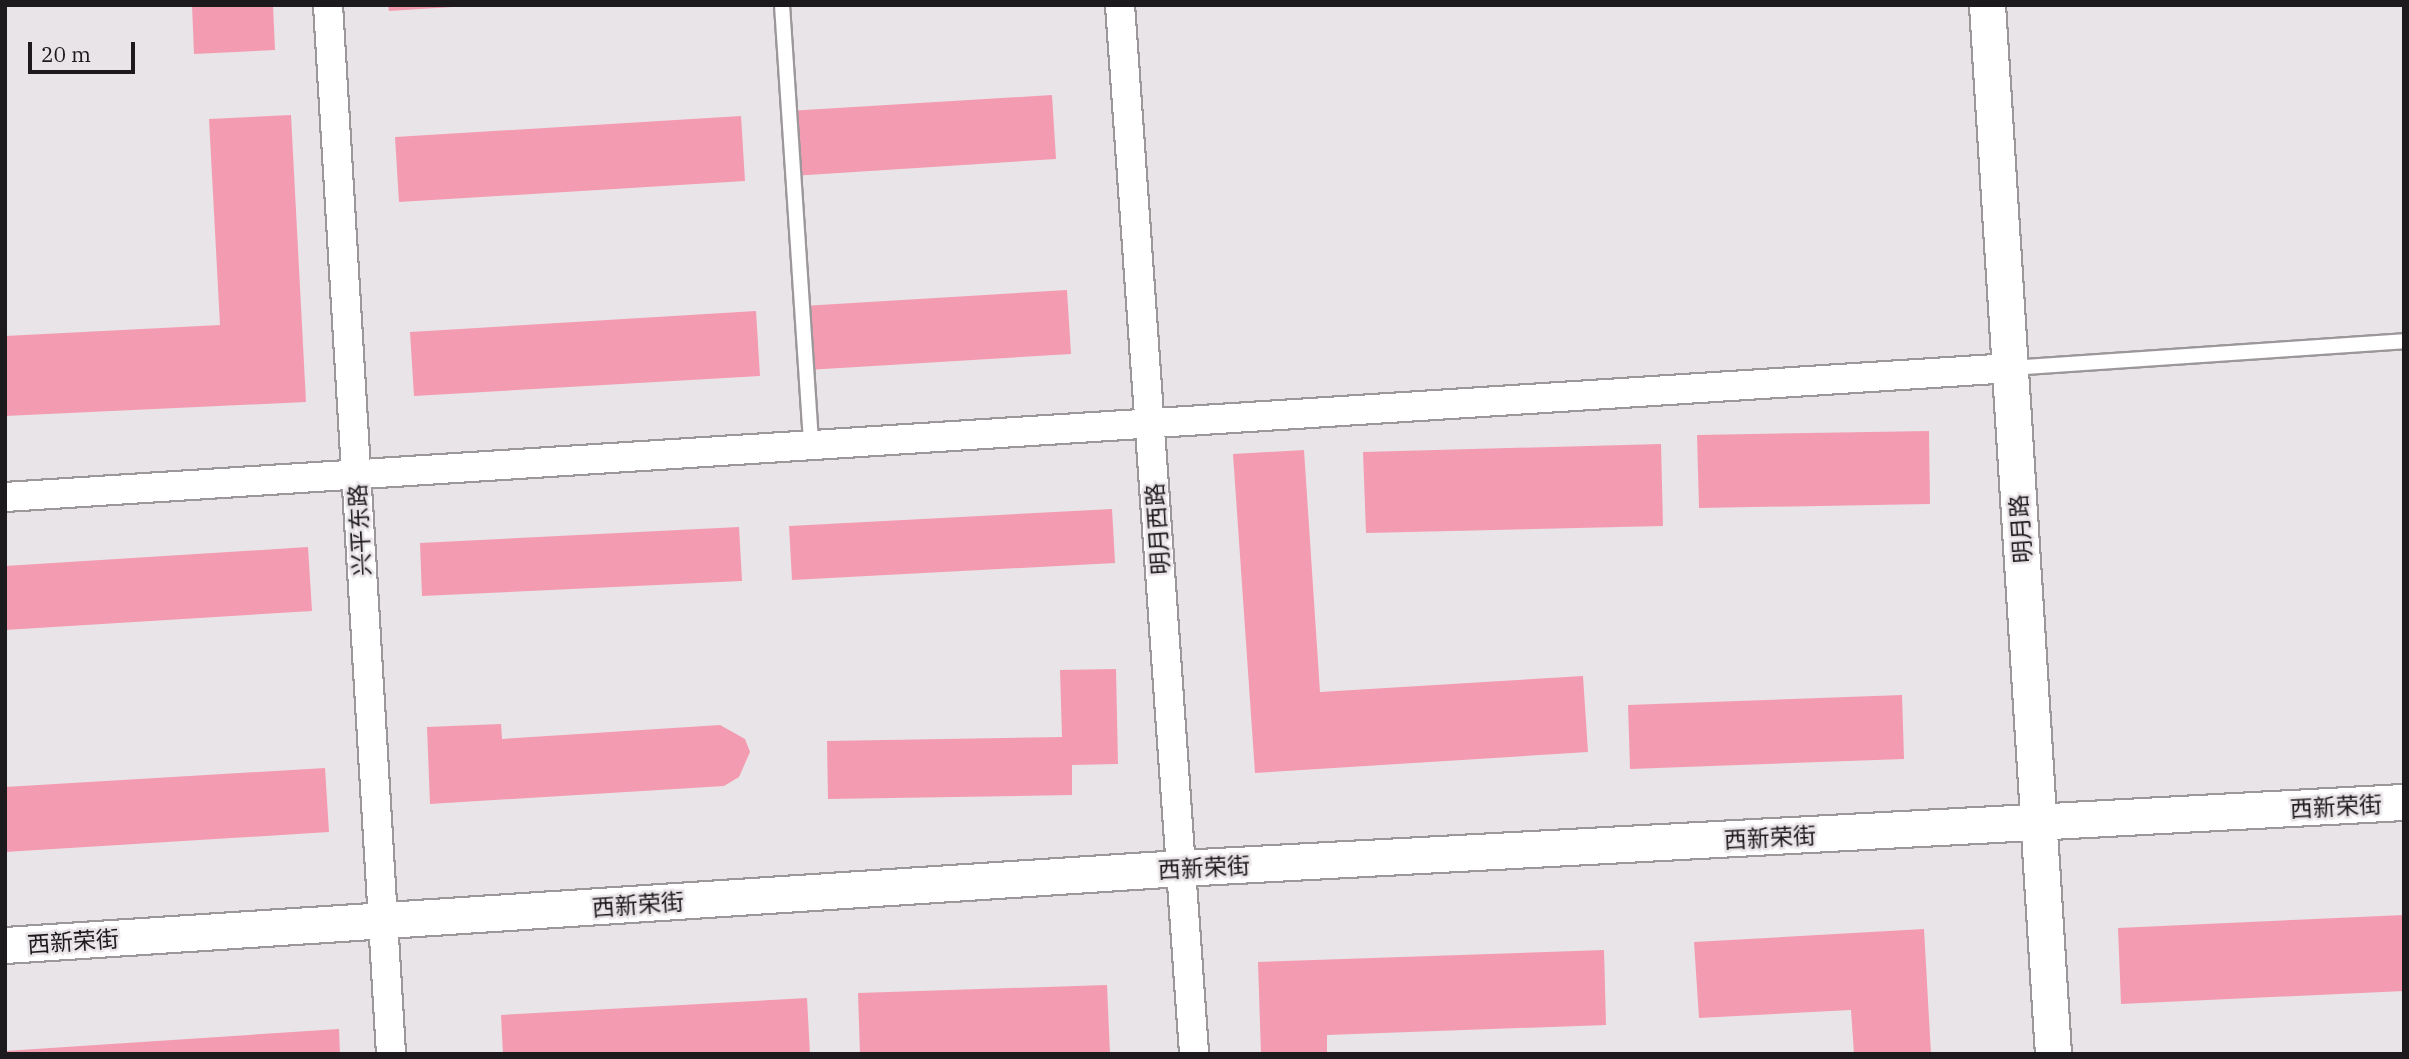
<!DOCTYPE html>
<meta charset="utf-8">
<style>
body{margin:0}
#map{position:relative;width:2409px;height:1059px;overflow:hidden;background:#e9e4e8;font-family:"IBM Plex Serif","Noto Sans SC",serif}
div>[style]{position:absolute}
.building>*{inset:0;background:#f39cb1}
.roads{filter:drop-shadow(2px 0 #9c979b) drop-shadow(-2px 0 #9c979b) drop-shadow(0 2px #9c979b) drop-shadow(0 -2px #9c979b)}
.service>*{height:14px;margin:-7px;padding:0 7px;transform-origin:7px;border-radius:7px;background:#fff}
.minor>*{height:28px;margin:-14px;padding:0 14px;transform-origin:14px;border-radius:14px;background:#fff}
.tertiary>*{height:35px;margin:-17.5px;padding:0 17.5px;transform-origin:17.5px;border-radius:17.5px;background:#fff}
span{translate:-50% -50%;white-space:nowrap;text-align:center;line-height:1.15;-webkit-text-stroke:5px #e9e4e8;paint-order:stroke}
.street-label{font-size:23px;color:#1c1a1c}
.frame{position:absolute;inset:0;border:7px solid #1c1a1c;pointer-events:none}
.scale{position:absolute;left:28px;top:42px;width:107px;height:32px;box-sizing:border-box;border:4px solid #1c1a1c;border-top:0;padding-left:9px;font-size:21px;line-height:24px;white-space:nowrap;color:#1c1a1c;-webkit-text-stroke:5px #e9e4e8;paint-order:stroke}
</style>
<div id="map">
<div class="building">
<i style="clip-path:polygon(192px 5px,273px 5px,275px 50px,194px 54px)"></i>
<i style="clip-path:polygon(388px 5px,452px 5px,452px 7px,389px 11px)"></i>
<i style="clip-path:polygon(1052px 95px,1056px 159px,792px 176px,788px 111px)"></i>
<i style="clip-path:polygon(291px 115px,306px 402px,5px 416px,5px 336px,220px 325px,209px 119px)"></i>
<i style="clip-path:polygon(741px 116px,745px 181px,399px 202px,395px 137px)"></i>
<i style="clip-path:polygon(1067px 290px,1071px 354px,807px 370px,803px 306px)"></i>
<i style="clip-path:polygon(756px 311px,760px 376px,414px 396px,410px 332px)"></i>
<i style="clip-path:polygon(1929px 431px,1930px 504px,1699px 508px,1697px 435px)"></i>
<i style="clip-path:polygon(1661px 444px,1663px 526px,1366px 533px,1363px 452px)"></i>
<i style="clip-path:polygon(1304px 450px,1320px 692px,1583px 676px,1588px 752px,1255px 773px,1233px 454px)"></i>
<i style="clip-path:polygon(1112px 509px,1115px 563px,792px 580px,789px 526px)"></i>
<i style="clip-path:polygon(739px 527px,742px 581px,422px 596px,420px 543px)"></i>
<i style="clip-path:polygon(308px 547px,312px 611px,5px 630px,5px 566px)"></i>
<i style="clip-path:polygon(1116px 669px,1118px 764px,1072px 765px,1072px 795px,828px 799px,827px 741px,1062px 737px,1060px 670px)"></i>
<i style="clip-path:polygon(1902px 695px,1904px 759px,1630px 769px,1628px 705px)"></i>
<i style="clip-path:polygon(501px 724px,502px 739px,720px 725px,745px 739px,750px 752px,739px 777px,724px 786px,430px 804px,427px 727px)"></i>
<i style="clip-path:polygon(325px 768px,329px 832px,5px 852px,5px 787px)"></i>
<i style="clip-path:polygon(2404px 915px,2404px 991px,2121px 1004px,2118px 928px)"></i>
<i style="clip-path:polygon(1924px 929px,1931px 1054px,1854px 1054px,1851px 1010px,1699px 1018px,1694px 942px)"></i>
<i style="clip-path:polygon(1604px 950px,1606px 1025px,1327px 1035px,1327px 1054px,1261px 1054px,1258px 962px)"></i>
<i style="clip-path:polygon(1107px 985px,1110px 1054px,860px 1054px,858px 993px)"></i>
<i style="clip-path:polygon(807px 998px,810px 1054px,503px 1054px,501px 1015px)"></i>
<i style="clip-path:polygon(339px 1029px,340px 1054px,5px 1054px,5px 1051px)"></i>
</div>
<div class="roads">
<div class="service">
<i style="left:782px;top:5px;width:440px;rotate:86.2deg"></i>
<i style="left:2010px;top:368px;width:395px;rotate:-3.9deg"></i>
</div>
<div class="minor">
<i style="left:328px;top:5px;width:1051px;rotate:86.56deg"></i>
<i style="left:1120px;top:5px;width:1052px;rotate:85.96deg"></i>
<i style="left:5px;top:497px;width:2009px;rotate:-3.68deg"></i>
</div>
<div class="tertiary">
<i style="left:1987px;top:5px;width:1051px;rotate:86.4deg"></i>
<i style="left:5px;top:945px;width:1178px;rotate:-3.75deg"></i>
<i style="left:1180px;top:868px;width:1226px;rotate:-3.09deg"></i>
</div>
</div>
<div class="street-label">
<span style="left:1157px;top:529px;rotate:-94deg">明月西路</span>
<span style="left:2020px;top:529px;rotate:-94deg">明月路</span>
<span style="left:359px;top:530px;rotate:-93deg">兴平东路</span>
<span style="left:2336px;top:806px;rotate:-3deg">西新荣街</span>
<span style="left:1770px;top:837px;rotate:-3deg">西新荣街</span>
<span style="left:1204px;top:867px;rotate:-3deg">西新荣街</span>
<span style="left:638px;top:904px;rotate:-4deg">西新荣街</span>
<span style="left:73px;top:941px;rotate:-4deg">西新荣街</span>
</div>
<div class="frame"></div>
<div class="scale">20 m</div>
</div>
